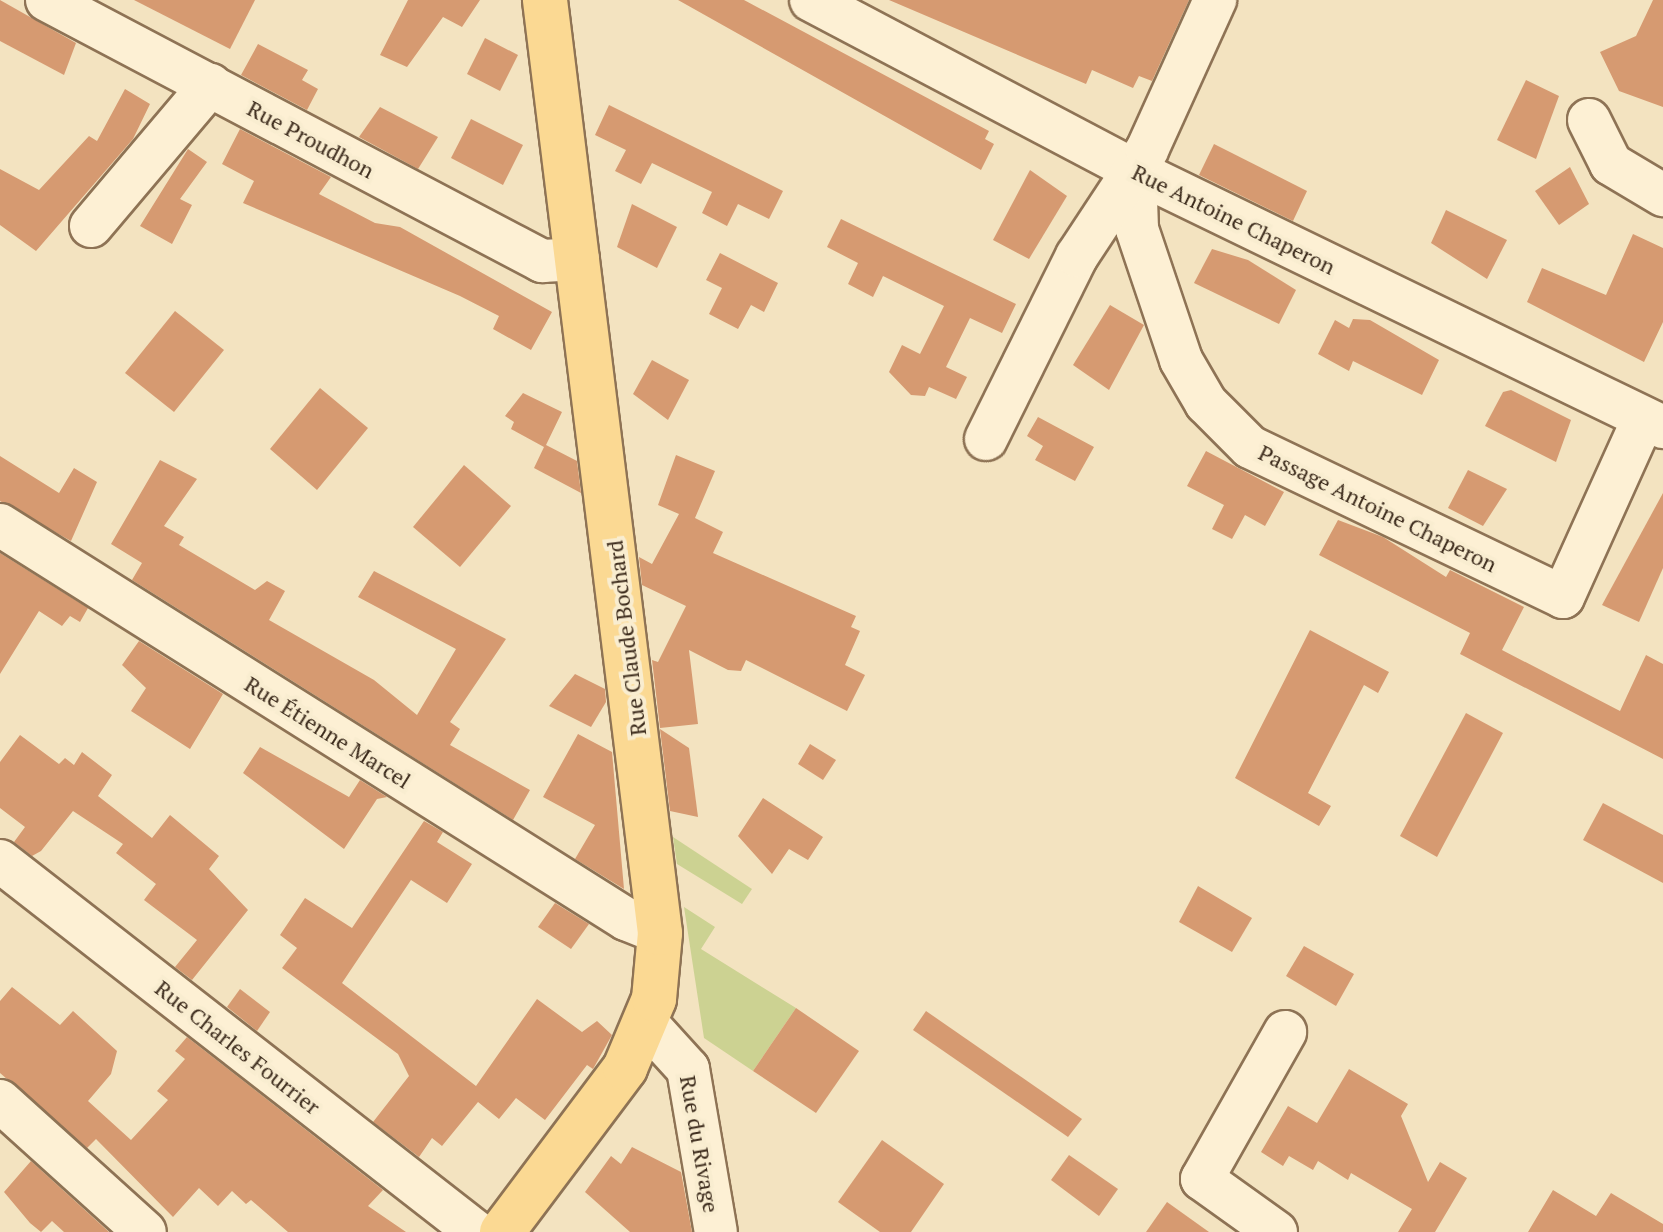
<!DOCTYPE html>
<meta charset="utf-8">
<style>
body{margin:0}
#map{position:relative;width:1663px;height:1232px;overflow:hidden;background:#f3e3c0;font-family:"PT Serif",serif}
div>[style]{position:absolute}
.green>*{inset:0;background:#ccd292}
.building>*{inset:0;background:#d69a71}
.roads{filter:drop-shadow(2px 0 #8e7355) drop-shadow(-2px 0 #8e7355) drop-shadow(0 2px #8e7355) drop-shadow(0 -2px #8e7355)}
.minor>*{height:42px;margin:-21px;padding:0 21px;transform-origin:21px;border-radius:21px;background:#fdf0d4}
.major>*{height:44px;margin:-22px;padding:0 22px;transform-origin:22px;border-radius:22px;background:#fbd993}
span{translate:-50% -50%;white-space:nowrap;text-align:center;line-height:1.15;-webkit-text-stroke:8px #f9edd0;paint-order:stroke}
.street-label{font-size:22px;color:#3c2b1c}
</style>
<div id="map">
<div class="green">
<i style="clip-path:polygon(673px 837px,752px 889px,742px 904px,677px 864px)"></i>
<i style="clip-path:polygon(684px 907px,715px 927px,701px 949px,796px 1008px,753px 1071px,704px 1038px)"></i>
</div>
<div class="building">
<i style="clip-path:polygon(0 0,76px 43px,64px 75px,0 41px)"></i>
<i style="clip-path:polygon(134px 0,255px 0,230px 49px)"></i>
<i style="clip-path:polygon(408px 0,480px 0,462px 27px,443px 17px,407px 67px,380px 55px)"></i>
<i style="clip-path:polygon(678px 0,744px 0,989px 131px,985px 139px,994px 144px,981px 170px)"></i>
<i style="clip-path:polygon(889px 0,1189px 0,1152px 81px,1139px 76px,1133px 88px,1092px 70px,1086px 84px)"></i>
<i style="clip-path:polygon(1653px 0,1663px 0,1663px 107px,1619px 91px,1600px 52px,1636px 36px)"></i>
<i style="clip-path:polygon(485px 38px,518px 55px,500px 91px,467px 74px)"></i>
<i style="clip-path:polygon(258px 44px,308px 70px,302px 80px,318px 89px,307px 110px,241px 75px)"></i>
<i style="clip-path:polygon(1526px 80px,1559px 96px,1536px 159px,1497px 140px)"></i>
<i style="clip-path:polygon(125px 89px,150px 104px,133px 139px,36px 251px,0 225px,0 169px,39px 190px,89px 136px,97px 141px)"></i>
<i style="clip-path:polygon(609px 105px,783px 191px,769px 219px,738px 204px,727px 226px,702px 213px,712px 192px,652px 163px,641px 184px,615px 171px,626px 150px,595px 135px)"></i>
<i style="clip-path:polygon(380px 107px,438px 137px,418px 169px,359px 137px)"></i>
<i style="clip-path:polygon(471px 119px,523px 145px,503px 185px,451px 158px)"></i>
<i style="clip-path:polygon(240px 129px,331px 177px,319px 194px,375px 223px,400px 227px,552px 312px,531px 350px,493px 329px,499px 316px,460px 296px,243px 203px,254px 181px,222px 164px)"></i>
<i style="clip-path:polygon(1214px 144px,1307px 191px,1293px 221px,1199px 175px)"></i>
<i style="clip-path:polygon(188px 149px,207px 162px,180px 199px,192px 205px,172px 244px,140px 226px)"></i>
<i style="clip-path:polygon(1570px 167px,1589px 204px,1559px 225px,1535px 191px)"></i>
<i style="clip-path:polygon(1030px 170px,1067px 196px,1029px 259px,993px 240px)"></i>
<i style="clip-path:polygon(632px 204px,677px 227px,657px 268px,617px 247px)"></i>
<i style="clip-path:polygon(1446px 210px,1507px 240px,1487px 279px,1431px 243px)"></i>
<i style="clip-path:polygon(841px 219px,1016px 304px,1002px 333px,970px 318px,946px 367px,967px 377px,956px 399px,929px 387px,925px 396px,911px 395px,889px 372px,902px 345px,920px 354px,944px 306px,883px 276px,873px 297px,848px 284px,858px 263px,827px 247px)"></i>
<i style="clip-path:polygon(1633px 234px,1663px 248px,1663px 322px,1644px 362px,1527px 302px,1542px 268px,1606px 295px)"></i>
<i style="clip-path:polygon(1212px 249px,1248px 260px,1296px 290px,1279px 324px,1194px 283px)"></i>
<i style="clip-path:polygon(720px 253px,778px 283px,764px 312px,751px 305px,738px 329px,709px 314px,722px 288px,706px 280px)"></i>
<i style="clip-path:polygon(1110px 305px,1144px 325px,1109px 390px,1073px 365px)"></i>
<i style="clip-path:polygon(175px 311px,224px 350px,174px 412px,125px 373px)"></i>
<i style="clip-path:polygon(1353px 319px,1370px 320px,1439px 360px,1422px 395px,1353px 361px,1349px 371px,1318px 354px,1335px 320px,1349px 328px)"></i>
<i style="clip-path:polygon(652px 360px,689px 380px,668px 420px,633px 394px)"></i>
<i style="clip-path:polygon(320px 388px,368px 428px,317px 490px,270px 449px)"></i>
<i style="clip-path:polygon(1511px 390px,1571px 420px,1556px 462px,1485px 426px,1503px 392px)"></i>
<i style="clip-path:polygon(523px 393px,562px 412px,546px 445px,577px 461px,581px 493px,534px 468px,544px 447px,511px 429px,514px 422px,505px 416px)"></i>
<i style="clip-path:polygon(1038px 417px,1094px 447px,1075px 481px,1035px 460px,1043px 446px,1027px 436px)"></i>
<i style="clip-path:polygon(1206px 451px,1284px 492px,1265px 526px,1245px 515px,1232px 539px,1212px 529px,1224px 505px,1187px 486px)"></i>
<i style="clip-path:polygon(676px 455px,715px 471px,695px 518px,723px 532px,713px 553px,856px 616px,851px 627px,860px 631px,845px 665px,865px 675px,847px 711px,746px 660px,741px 671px,728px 670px,689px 650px,698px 724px,660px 728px,652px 660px,658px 662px,686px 606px,642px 585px,639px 557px,652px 564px,679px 514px,658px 505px)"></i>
<i style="clip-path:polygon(0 456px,59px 493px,74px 468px,97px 482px,71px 541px,0 501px)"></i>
<i style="clip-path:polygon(160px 460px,197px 479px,164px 526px,184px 537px,179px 545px,255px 590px,267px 581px,285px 591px,269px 620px,374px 680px,417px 715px,456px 649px,358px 597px,374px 571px,506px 639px,450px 722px,460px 729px,450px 745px,530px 790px,513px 820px,132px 580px,142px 563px,111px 544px)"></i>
<i style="clip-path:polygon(464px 465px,511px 506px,460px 567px,413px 527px)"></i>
<i style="clip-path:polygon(1468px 470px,1507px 489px,1483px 526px,1448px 508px)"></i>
<i style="clip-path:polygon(1663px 493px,1663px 568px,1639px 622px,1602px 605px)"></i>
<i style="clip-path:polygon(1338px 520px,1383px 537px,1446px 577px,1450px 570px,1524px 607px,1502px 650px,1620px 711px,1646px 655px,1663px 664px,1663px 759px,1460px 654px,1470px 633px,1319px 555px)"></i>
<i style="clip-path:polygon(0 553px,88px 608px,80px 622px,70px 616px,62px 626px,39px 611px,0 674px)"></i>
<i style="clip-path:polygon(1310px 630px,1389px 672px,1378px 693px,1364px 685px,1308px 793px,1331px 806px,1319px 826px,1235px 778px)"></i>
<i style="clip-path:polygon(139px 641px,223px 694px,190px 749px,131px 711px,146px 688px,122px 665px)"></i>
<i style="clip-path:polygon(575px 674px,605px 689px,606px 702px,591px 727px,549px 706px)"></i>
<i style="clip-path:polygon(1466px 713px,1503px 733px,1437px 857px,1400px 836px)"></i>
<i style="clip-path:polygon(660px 729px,689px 748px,698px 817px,670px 811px)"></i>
<i style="clip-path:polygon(578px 734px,612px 752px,624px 889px,575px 859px,595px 825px,543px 797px)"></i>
<i style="clip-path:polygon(20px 735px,59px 764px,65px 758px,74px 765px,82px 752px,112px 775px,98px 796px,152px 838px,170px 815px,219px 856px,209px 869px,248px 910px,192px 980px,175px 967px,197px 940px,144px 900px,156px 884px,116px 853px,123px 844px,73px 811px,41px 851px,32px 856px,14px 842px,25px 827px,0 808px,0 762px)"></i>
<i style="clip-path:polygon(810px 744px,836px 760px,823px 780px,798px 764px)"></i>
<i style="clip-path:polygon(260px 747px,349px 797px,360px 780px,387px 797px,377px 799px,344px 849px,243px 773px)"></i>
<i style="clip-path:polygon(763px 798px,823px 837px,808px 860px,789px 849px,772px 874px,738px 836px)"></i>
<i style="clip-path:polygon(1603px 803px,1663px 835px,1663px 883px,1583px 840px)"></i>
<i style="clip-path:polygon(424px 821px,443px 832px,437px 842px,472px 864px,447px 903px,411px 880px,342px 983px,476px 1086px,537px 999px,582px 1032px,597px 1021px,612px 1035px,593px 1069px,587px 1065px,545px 1120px,516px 1098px,499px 1119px,478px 1102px,442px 1146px,432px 1138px,419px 1157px,373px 1122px,409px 1076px,398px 1054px,282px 968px,297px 948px,280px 935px,305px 898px,352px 928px)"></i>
<i style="clip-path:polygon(1198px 886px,1252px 918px,1232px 952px,1179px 922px)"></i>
<i style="clip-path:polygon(555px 903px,589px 924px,571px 949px,538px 927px)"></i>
<i style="clip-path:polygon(1304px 946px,1354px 974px,1336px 1006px,1286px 976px)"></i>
<i style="clip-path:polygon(12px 987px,60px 1025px,73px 1011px,117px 1051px,111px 1074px,88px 1101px,131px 1140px,168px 1100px,157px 1091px,185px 1059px,175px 1051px,187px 1037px,383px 1190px,368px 1206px,406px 1232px,288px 1232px,251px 1200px,246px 1204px,232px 1191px,218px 1206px,199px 1188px,173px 1217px,96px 1139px,87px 1148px,0 1073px,0 1001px)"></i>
<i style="clip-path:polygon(240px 989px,270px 1012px,257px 1031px,227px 1007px)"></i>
<i style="clip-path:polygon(796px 1008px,859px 1051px,816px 1113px,753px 1071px)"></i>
<i style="clip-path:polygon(926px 1011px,1082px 1119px,1068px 1137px,913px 1030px)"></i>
<i style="clip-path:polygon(1349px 1069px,1408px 1104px,1401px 1116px,1428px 1182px,1440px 1162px,1467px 1178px,1435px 1232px,1398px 1232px,1412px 1209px,1351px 1173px,1348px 1180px,1318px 1161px,1313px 1170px,1289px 1156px,1283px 1166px,1261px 1152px,1288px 1106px,1317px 1123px)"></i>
<i style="clip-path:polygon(882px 1140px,944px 1184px,911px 1232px,880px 1232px,838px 1202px)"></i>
<i style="clip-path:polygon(632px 1147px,681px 1172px,692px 1232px,630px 1232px,585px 1192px,611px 1156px,621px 1164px)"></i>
<i style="clip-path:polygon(1069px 1155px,1118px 1189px,1099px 1216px,1051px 1180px)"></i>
<i style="clip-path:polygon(31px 1161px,109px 1232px,64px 1232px,52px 1221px,41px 1232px,30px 1223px,4px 1192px)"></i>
<i style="clip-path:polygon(1553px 1190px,1596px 1216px,1611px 1193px,1663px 1224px,1663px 1232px,1528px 1232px)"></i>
<i style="clip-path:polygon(1167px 1202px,1209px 1232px,1146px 1232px)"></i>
</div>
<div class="roads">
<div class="minor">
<i style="left:47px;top:0;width:560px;rotate:27.8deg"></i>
<i style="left:542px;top:261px;width:36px;rotate:-3deg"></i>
<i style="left:811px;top:0;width:366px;rotate:27.8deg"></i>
<i style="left:1135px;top:171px;width:587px;rotate:25.87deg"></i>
<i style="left:1589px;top:120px;width:49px;rotate:63.4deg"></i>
<i style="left:1611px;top:164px;width:61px;rotate:30.8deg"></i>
<i style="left:1135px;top:171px;width:58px;rotate:88deg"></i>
<i style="left:1137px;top:229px;width:138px;rotate:71.4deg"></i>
<i style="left:1181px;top:360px;width:50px;rotate:59.8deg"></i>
<i style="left:1206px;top:403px;width:62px;rotate:45deg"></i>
<i style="left:1250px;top:447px;width:347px;rotate:25.6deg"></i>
<i style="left:1563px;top:597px;width:196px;rotate:-65.7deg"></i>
<i style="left:91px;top:226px;width:185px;rotate:-49.8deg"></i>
<i style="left:986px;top:439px;width:204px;rotate:-63.6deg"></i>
<i style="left:1077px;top:256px;width:127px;rotate:-56.6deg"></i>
<i style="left:1147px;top:150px;width:165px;rotate:-65.6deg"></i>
<i style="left:0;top:525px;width:740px;rotate:32.19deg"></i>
<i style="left:626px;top:919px;width:37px;rotate:22deg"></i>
<i style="left:0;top:861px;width:604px;rotate:37.93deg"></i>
<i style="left:647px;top:1024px;width:61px;rotate:47.7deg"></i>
<i style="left:688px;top:1069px;width:165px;rotate:80.3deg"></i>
<i style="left:0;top:1101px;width:195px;rotate:42.1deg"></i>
<i style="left:1276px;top:1232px;width:91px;rotate:-144.4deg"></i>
<i style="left:1202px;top:1179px;width:169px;rotate:-60.5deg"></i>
</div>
<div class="major">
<i style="left:502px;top:1232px;width:205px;rotate:-53.1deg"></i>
<i style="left:625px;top:1068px;width:75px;rotate:-67.2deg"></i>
<i style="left:654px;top:999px;width:66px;rotate:-84.8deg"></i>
<i style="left:660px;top:933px;width:940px;rotate:-97.03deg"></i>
</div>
</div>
<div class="street-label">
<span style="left:311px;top:139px;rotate:28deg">Rue Proudhon</span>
<span style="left:1234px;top:219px;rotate:26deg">Rue Antoine Chaperon</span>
<span style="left:1378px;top:508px;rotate:26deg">Passage Antoine Chaperon</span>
<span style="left:626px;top:638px;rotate:-97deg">Rue Claude Bochard</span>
<span style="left:328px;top:732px;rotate:32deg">Rue Étienne Marcel</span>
<span style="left:238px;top:1047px;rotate:38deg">Rue Charles Fourrier</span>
<span style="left:700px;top:1144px;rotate:80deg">Rue du Rivage</span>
</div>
</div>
